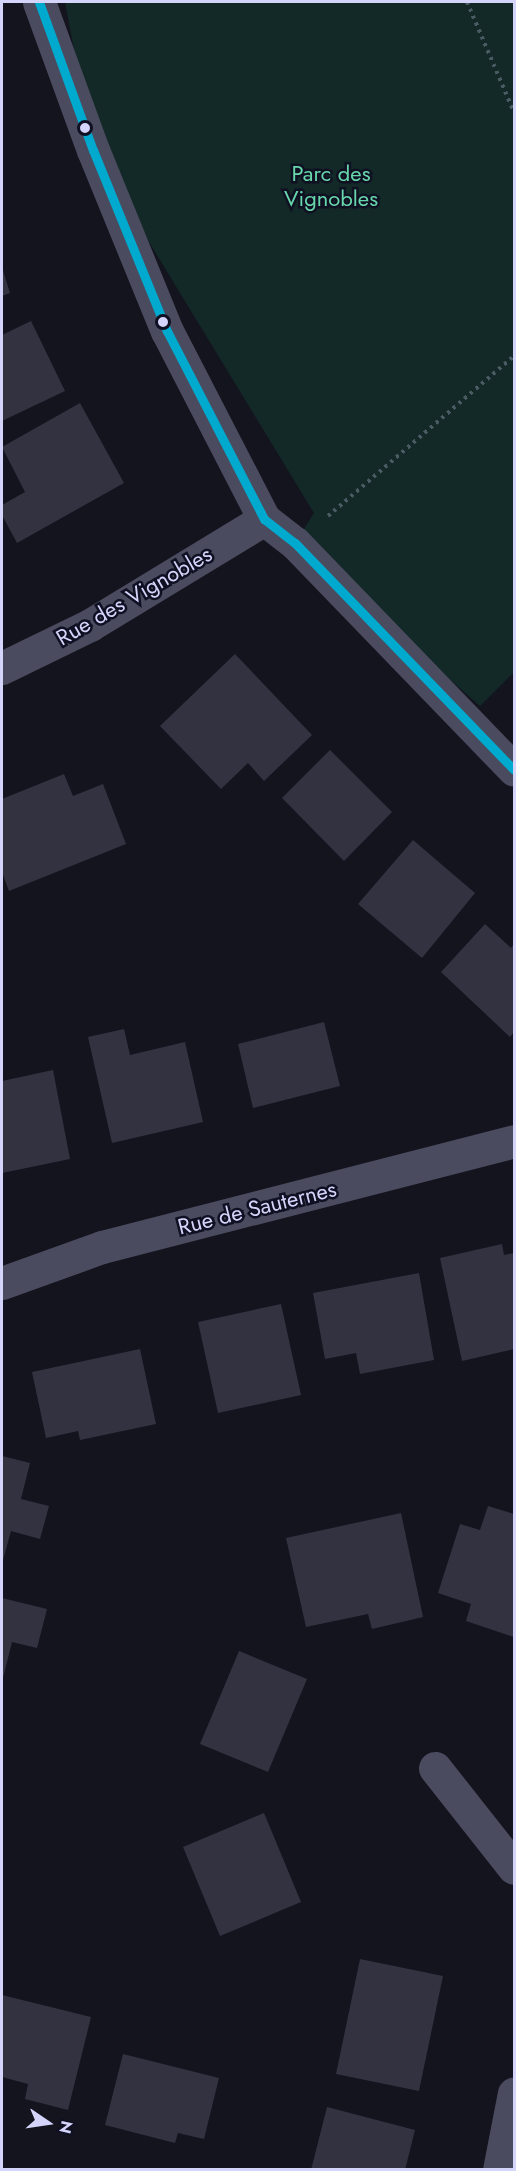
<!DOCTYPE html>
<style>
body{margin:0}
#map{position:relative;width:516px;height:2171px;overflow:hidden;background:#14141f;font-family:Jost,sans-serif}
div>[style]{position:absolute}
.green>*{inset:0;background:#132927}
.building>*{inset:0;background:#323241}
.path>*{height:4px;margin-top:-2px;transform-origin:0;background:repeating-linear-gradient(90deg,#4b5b63 0 3px,transparent 0 7.5px)}
.minor>*{height:33px;margin:-16.5px;padding:0 16.5px;transform-origin:16.5px;border-radius:16.5px;background:#4a4b5e}
.bus-1>*{height:9px;margin:-4.5px;padding:0 4.5px;transform-origin:4.5px;border-radius:4.5px;background:#00a9ce}
.dots>*{width:16px;height:16px;translate:-50% -50%;box-sizing:border-box;border:3px solid #101023;border-radius:50%}
span{translate:-50% -50%;white-space:nowrap;text-align:center;line-height:1.15;-webkit-text-stroke:5px #101023;paint-order:stroke}
.park-label{font-size:22px;color:#66d7ab}
.street-label{font-size:22px;color:#d5d5fc}
.frame{position:absolute;inset:0;border:3px solid #d5d5fc;pointer-events:none}
.north{position:absolute;left:18px;top:2093px;width:60px;height:60px;-webkit-text-stroke:4px #101023;paint-order:stroke;rotate:103deg;font-size:16px;font-weight:700;line-height:24px;text-align:center;color:#d5d5fc}
.north::after{content:'';display:block;margin:auto;width:21px;height:27px;background:#d5d5fc;clip-path:polygon(50% 0,100% 100%,50% 72%,0 100%)}
</style>
<div id="map">
<div class="green">
<i style="clip-path:polygon(65px 2px,514px 2px,514px 672px,480px 706px,295px 543px,314px 513px,93px 150px)"></i>
</div>
<div class="building">
<i style="clip-path:polygon(2px 267px,10px 293px,2px 296px)"></i>
<i style="clip-path:polygon(31px 321px,65px 391px,2px 421px,2px 335px)"></i>
<i style="clip-path:polygon(80px 403px,124px 483px,17px 543px,2px 515px,2px 505px,25px 492px,2px 447px)"></i>
<i style="clip-path:polygon(235px 654px,312px 735px,264px 781px,248px 763px,221px 789px,160px 726px)"></i>
<i style="clip-path:polygon(330px 750px,392px 812px,344px 861px,282px 798px)"></i>
<i style="clip-path:polygon(64px 774px,73px 796px,103px 784px,126px 844px,9px 891px,2px 872px,2px 799px)"></i>
<i style="clip-path:polygon(413px 840px,475px 893px,422px 958px,358px 904px)"></i>
<i style="clip-path:polygon(485px 924px,511px 948px,514px 944px,514px 1032px,510px 1037px,441px 972px)"></i>
<i style="clip-path:polygon(324px 1022px,340px 1086px,253px 1108px,238px 1044px)"></i>
<i style="clip-path:polygon(124px 1029px,130px 1055px,185px 1042px,203px 1122px,112px 1143px,88px 1037px)"></i>
<i style="clip-path:polygon(53px 1070px,70px 1159px,2px 1173px,2px 1081px)"></i>
<i style="clip-path:polygon(502px 1244px,504px 1255px,514px 1253px,514px 1349px,462px 1361px,440px 1258px)"></i>
<i style="clip-path:polygon(419px 1273px,434px 1360px,360px 1374px,356px 1353px,325px 1359px,313px 1293px)"></i>
<i style="clip-path:polygon(281px 1304px,301px 1395px,218px 1413px,198px 1322px)"></i>
<i style="clip-path:polygon(140px 1349px,156px 1424px,80px 1440px,78px 1431px,46px 1438px,32px 1372px)"></i>
<i style="clip-path:polygon(2px 1456px,30px 1463px,21px 1499px,49px 1506px,40px 1539px,11px 1531px,2px 1564px)"></i>
<i style="clip-path:polygon(488px 1506px,514px 1514px,514px 1637px,466px 1621px,471px 1604px,438px 1593px,460px 1524px,480px 1530px)"></i>
<i style="clip-path:polygon(401px 1513px,423px 1617px,372px 1629px,368px 1614px,306px 1627px,286px 1538px)"></i>
<i style="clip-path:polygon(2px 1598px,47px 1609px,37px 1648px,12px 1642px,2px 1682px)"></i>
<i style="clip-path:polygon(239px 1651px,307px 1679px,268px 1772px,200px 1744px)"></i>
<i style="clip-path:polygon(264px 1813px,301px 1902px,220px 1936px,183px 1847px)"></i>
<i style="clip-path:polygon(360px 1959px,443px 1976px,419px 2091px,336px 2074px)"></i>
<i style="clip-path:polygon(2px 1995px,91px 2017px,68px 2110px,25px 2099px,28px 2084px,2px 2077px)"></i>
<i style="clip-path:polygon(123px 2054px,219px 2078px,204px 2139px,178px 2133px,175px 2143px,105px 2125px)"></i>
<i style="clip-path:polygon(327px 2107px,415px 2130px,405px 2170px,311px 2170px)"></i>
</div>
<div class="path">
<i style="left:467px;top:2px;width:120px;rotate:66.9deg"></i>
<i style="left:328px;top:516px;width:245px;rotate:-40.7deg"></i>
</div>
<div class="minor">
<i style="left:39px;top:2px;width:158px;rotate:70deg"></i>
<i style="left:93px;top:150px;width:196px;rotate:67.8deg"></i>
<i style="left:167px;top:331px;width:212px;rotate:62.7deg"></i>
<i style="left:264px;top:519px;width:39px;rotate:38deg"></i>
<i style="left:295px;top:543px;width:315px;rotate:46deg"></i>
<i style="left:2px;top:668px;width:98px;rotate:-26deg"></i>
<i style="left:90px;top:625px;width:204px;rotate:-31.3deg"></i>
<i style="left:2px;top:1283px;width:106px;rotate:-19.8deg"></i>
<i style="left:102px;top:1247px;width:425px;rotate:-14.4deg"></i>
<i style="left:435px;top:1768px;width:127px;rotate:51.7deg"></i>
<i style="left:499px;top:2170px;width:78px;rotate:-79deg"></i>
</div>
<div class="bus-1">
<i style="left:39px;top:2px;width:158px;rotate:70deg"></i>
<i style="left:93px;top:150px;width:196px;rotate:67.8deg"></i>
<i style="left:167px;top:331px;width:212px;rotate:62.7deg"></i>
<i style="left:264px;top:519px;width:39px;rotate:38deg"></i>
<i style="left:295px;top:543px;width:315px;rotate:46deg"></i>
</div>
<div class="dots">
<i style="left:85px;top:128px;background:#d5d5fc"></i>
<i style="left:163px;top:322px;background:#d5d5fc"></i>
</div>
<div class="park-label">
<span style="left:331px;top:186px">Parc des<br>Vignobles</span>
</div>
<div class="street-label">
<span style="left:134px;top:596px;rotate:-30deg">Rue des Vignobles</span>
<span style="left:257px;top:1208px;rotate:-14deg">Rue de Sauternes</span>
</div>
<div class="frame"></div>
<div class="north">N</div>
</div>
